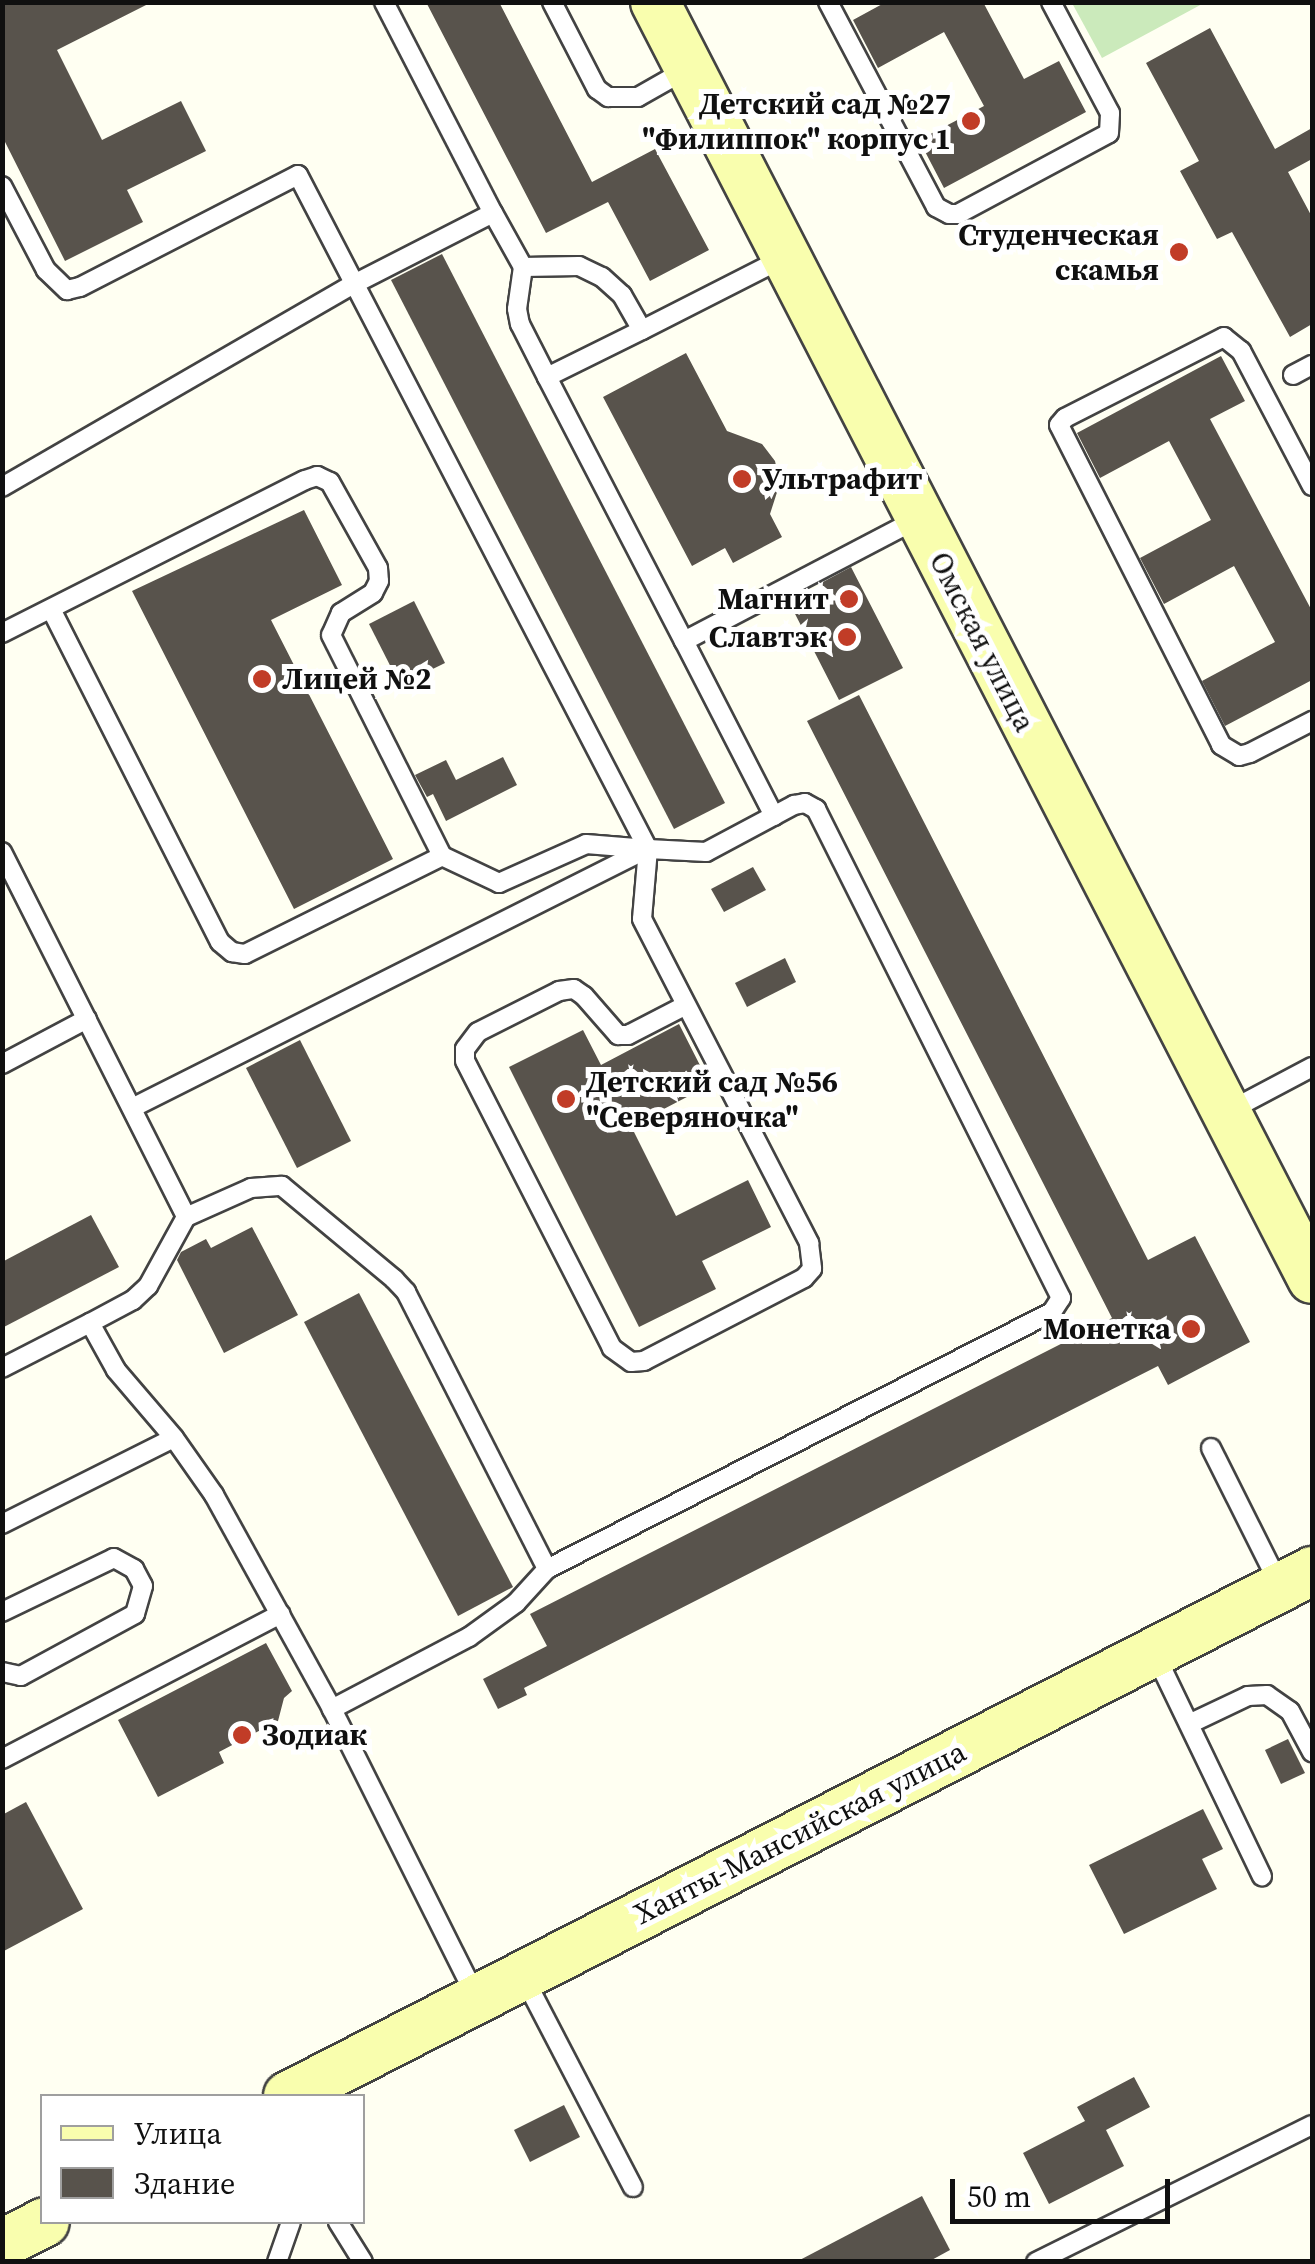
<!DOCTYPE html>
<meta charset="utf-8">
<style>
body{margin:0}
#map{position:relative;width:1315px;height:2264px;overflow:hidden;background:#fffff2;font-family:"Source Serif 4",serif}
div>[style]{position:absolute}
.green>*{inset:0;background:#cbeabb}
.building>*{inset:0;background:#58534c}
.roads{filter:drop-shadow(2px 0 #434343) drop-shadow(-2px 0 #434343) drop-shadow(0 2px #434343) drop-shadow(0 -2px #434343)}
.service>*{height:18px;margin:-9px;padding:0 9px;transform-origin:9px;border-radius:9px;background:#fff}
.secondary>*{height:48px;margin:-24px;padding:0 24px;transform-origin:24px;border-radius:24px;background:#f9feae}
.dots>*{width:28px;height:28px;translate:-50% -50%;box-sizing:border-box;border:5px solid #fff;border-radius:50%}
span{translate:-50% -50%;white-space:nowrap;text-align:center;line-height:1.15;-webkit-text-stroke:10px #fff;paint-order:stroke}
.poi-label{font-size:30px;color:#101010;font-weight:700}
.right{translate:-100% -50%;text-align:right}
.left{translate:0 -50%;text-align:left}
.street-label{font-size:30px;color:#101010}
.frame{position:absolute;inset:0;border:5px solid #101010;pointer-events:none}
.legend{position:absolute;left:40px;top:2094px;width:325px;height:130px;box-sizing:border-box;background:#fff;border:2px solid #9f9f9f;margin:0;padding:12px 18px;list-style:none;font-size:30px;color:#101010}
.legend li{display:flex;align-items:center;gap:20px;height:50px}
.legend b{width:50px;border:2px solid #9f9f9f}
.scale{position:absolute;left:950px;top:2179px;width:220px;height:45px;box-sizing:border-box;border:5px solid #101010;border-top:0;padding-left:12px;font-size:30px;line-height:35px;white-space:nowrap;color:#101010;-webkit-text-stroke:8px #fff;paint-order:stroke}
</style>
<div id="map">
<div class="green">
<i style="clip-path:polygon(1072px 3px,1204px 3px,1102px 58px)"></i>
</div>
<div class="building">
<i style="clip-path:polygon(2px 2px,152px 2px,57px 50px,102px 140px,181px 101px,206px 151px,127px 190px,143px 222px,65px 261px,2px 136px)"></i>
<i style="clip-path:polygon(426px 2px,499px 2px,592px 182px,655px 149px,709px 250px,650px 281px,608px 202px,546px 233px)"></i>
<i style="clip-path:polygon(886px 2px,983px 2px,1024px 79px,1059px 61px,1086px 112px,944px 188px,919px 140px,984px 106px,944px 32px,878px 68px,853px 20px)"></i>
<i style="clip-path:polygon(1210px 28px,1275px 149px,1312px 128px,1312px 159px,1288px 172px,1312px 217px,1312px 324px,1290px 337px,1232px 232px,1217px 239px,1180px 171px,1199px 161px,1146px 63px)"></i>
<i style="clip-path:polygon(442px 254px,725px 803px,674px 829px,391px 280px)"></i>
<i style="clip-path:polygon(686px 353px,727px 431px,762px 444px,775px 461px,780px 483px,770px 514px,782px 537px,733px 563px,725px 548px,692px 566px,603px 397px)"></i>
<i style="clip-path:polygon(1221px 356px,1245px 401px,1210px 419px,1312px 611px,1312px 680px,1225px 726px,1202px 681px,1275px 642px,1234px 566px,1164px 604px,1140px 558px,1211px 520px,1169px 441px,1100px 478px,1077px 433px)"></i>
<i style="clip-path:polygon(304px 510px,342px 585px,271px 620px,393px 859px,294px 909px,132px 591px)"></i>
<i style="clip-path:polygon(851px 567px,903px 668px,839px 700px,791px 606px,825px 589px,821px 583px)"></i>
<i style="clip-path:polygon(414px 601px,445px 663px,400px 685px,369px 624px)"></i>
<i style="clip-path:polygon(859px 695px,1148px 1260px,1195px 1236px,1250px 1342px,1168px 1385px,1158px 1366px,524px 1688px,527px 1695px,498px 1709px,483px 1679px,547px 1646px,530px 1614px,1112px 1318px,807px 721px)"></i>
<i style="clip-path:polygon(503px 757px,517px 785px,446px 821px,433px 794px,427px 797px,415px 775px,446px 760px,456px 780px)"></i>
<i style="clip-path:polygon(753px 867px,766px 890px,724px 912px,711px 889px)"></i>
<i style="clip-path:polygon(785px 958px,796px 982px,747px 1007px,735px 983px)"></i>
<i style="clip-path:polygon(679px 1024px,710px 1085px,631px 1126px,676px 1216px,748px 1180px,771px 1227px,702px 1261px,716px 1289px,639px 1327px,509px 1067px,583px 1030px,601px 1065px)"></i>
<i style="clip-path:polygon(300px 1040px,351px 1141px,297px 1168px,246px 1068px)"></i>
<i style="clip-path:polygon(91px 1215px,119px 1267px,2px 1328px,2px 1262px)"></i>
<i style="clip-path:polygon(252px 1227px,298px 1315px,224px 1353px,177px 1260px,181px 1252px,206px 1239px,211px 1248px)"></i>
<i style="clip-path:polygon(359px 1293px,513px 1587px,458px 1616px,304px 1322px)"></i>
<i style="clip-path:polygon(266px 1643px,292px 1691px,284px 1698px,278px 1721px,219px 1752px,224px 1763px,158px 1797px,118px 1720px)"></i>
<i style="clip-path:polygon(1288px 1739px,1305px 1773px,1281px 1784px,1265px 1750px)"></i>
<i style="clip-path:polygon(26px 1802px,83px 1909px,2px 1952px,2px 1815px)"></i>
<i style="clip-path:polygon(1203px 1809px,1223px 1849px,1202px 1859px,1217px 1889px,1124px 1934px,1089px 1865px)"></i>
<i style="clip-path:polygon(1134px 2077px,1150px 2107px,1106px 2130px,1124px 2166px,1049px 2204px,1023px 2153px,1085px 2121px,1077px 2107px)"></i>
<i style="clip-path:polygon(564px 2105px,580px 2137px,530px 2162px,514px 2130px)"></i>
<i style="clip-path:polygon(922px 2196px,950px 2250px,928px 2262px,796px 2262px)"></i>
</div>
<div class="roads">
<div class="service">
<i style="left:384px;top:2px;width:237px;rotate:62.7deg"></i>
<i style="left:552px;top:2px;width:98px;rotate:62.7deg"></i>
<i style="left:597px;top:89px;width:14px;rotate:36deg"></i>
<i style="left:608px;top:97px;width:30px"></i>
<i style="left:638px;top:97px;width:59px;rotate:-29.6deg"></i>
<i style="left:828px;top:2px;width:232px;rotate:62.2deg"></i>
<i style="left:936px;top:207px;width:15px;rotate:28deg"></i>
<i style="left:949px;top:214px;width:9px"></i>
<i style="left:958px;top:214px;width:171px;rotate:-28.2deg"></i>
<i style="left:1109px;top:133px;width:20px;rotate:-87deg"></i>
<i style="left:1110px;top:113px;width:126px;rotate:-118deg"></i>
<i style="left:2px;top:186px;width:95px;rotate:62.4deg"></i>
<i style="left:46px;top:270px;width:29px;rotate:44deg"></i>
<i style="left:67px;top:290px;width:13px;rotate:-13deg"></i>
<i style="left:80px;top:287px;width:245px;rotate:-27.2deg"></i>
<i style="left:298px;top:175px;width:759px;rotate:62.56deg"></i>
<i style="left:648px;top:849px;width:58px;rotate:3deg"></i>
<i style="left:706px;top:852px;width:100px;rotate:-28.1deg"></i>
<i style="left:794px;top:805px;width:11px;rotate:-10deg"></i>
<i style="left:805px;top:803px;width:13px;rotate:29deg"></i>
<i style="left:816px;top:809px;width:547px;rotate:63.39deg"></i>
<i style="left:1061px;top:1298px;width:17px;rotate:123deg"></i>
<i style="left:1052px;top:1312px;width:567px;rotate:153.03deg"></i>
<i style="left:547px;top:1569px;width:46px;rotate:132.4deg"></i>
<i style="left:516px;top:1603px;width:58px;rotate:144.1deg"></i>
<i style="left:469px;top:1637px;width:155px;rotate:152.3deg"></i>
<i style="left:523px;top:267px;width:42px;rotate:98.1deg"></i>
<i style="left:517px;top:309px;width:15px;rotate:79deg"></i>
<i style="left:520px;top:324px;width:59px;rotate:63deg"></i>
<i style="left:642px;top:330px;width:106px;rotate:153.7deg"></i>
<i style="left:547px;top:377px;width:297px;rotate:62.6deg"></i>
<i style="left:1293px;top:375px;width:21px;rotate:-28deg"></i>
<i style="left:1312px;top:486px;width:153px;rotate:-117.7deg"></i>
<i style="left:1241px;top:351px;width:22px;rotate:-141deg"></i>
<i style="left:1224px;top:337px;width:178px;rotate:153deg"></i>
<i style="left:1065px;top:418px;width:9px;rotate:131deg"></i>
<i style="left:1059px;top:425px;width:359px;rotate:63.1deg"></i>
<i style="left:1221px;top:745px;width:21px;rotate:31deg"></i>
<i style="left:1239px;top:756px;width:11px;rotate:-15deg"></i>
<i style="left:1250px;top:753px;width:70px;rotate:-27.3deg"></i>
<i style="left:2px;top:487px;width:406px;rotate:-30deg"></i>
<i style="left:354px;top:284px;width:156px;rotate:-27.1deg"></i>
<i style="left:493px;top:213px;width:62px;rotate:60.9deg"></i>
<i style="left:523px;top:267px;width:56px;rotate:-1deg"></i>
<i style="left:579px;top:266px;width:25px;rotate:26deg"></i>
<i style="left:602px;top:277px;width:27px;rotate:42deg"></i>
<i style="left:622px;top:295px;width:40px;rotate:60.3deg"></i>
<i style="left:642px;top:330px;width:161px;rotate:-27deg"></i>
<i style="left:51px;top:609px;width:373px;rotate:63.1deg"></i>
<i style="left:220px;top:942px;width:16px;rotate:40deg"></i>
<i style="left:232px;top:952px;width:13px;rotate:9deg"></i>
<i style="left:245px;top:954px;width:220px;rotate:-26.4deg"></i>
<i style="left:442px;top:856px;width:63px;rotate:25.3deg"></i>
<i style="left:499px;top:883px;width:95px;rotate:-24.1deg"></i>
<i style="left:586px;top:844px;width:62px;rotate:4.6deg"></i>
<i style="left:2px;top:633px;width:339px;rotate:-26.8deg"></i>
<i style="left:305px;top:480px;width:13px;rotate:-18deg"></i>
<i style="left:317px;top:476px;width:14px;rotate:25deg"></i>
<i style="left:330px;top:482px;width:98px;rotate:60.8deg"></i>
<i style="left:378px;top:568px;width:13px;rotate:86deg"></i>
<i style="left:379px;top:581px;width:13px;rotate:117deg"></i>
<i style="left:373px;top:593px;width:38px;rotate:148deg"></i>
<i style="left:341px;top:613px;width:24px;rotate:114deg"></i>
<i style="left:331px;top:635px;width:247px;rotate:63.3deg"></i>
<i style="left:774px;top:816px;width:197px;rotate:-117.2deg"></i>
<i style="left:684px;top:641px;width:263px;rotate:-27.6deg"></i>
<i style="left:648px;top:849px;width:70px;rotate:94.9deg"></i>
<i style="left:642px;top:919px;width:365px;rotate:62.7deg"></i>
<i style="left:809px;top:1243px;width:26px;rotate:83deg"></i>
<i style="left:812px;top:1269px;width:12px;rotate:132deg"></i>
<i style="left:804px;top:1278px;width:180px;rotate:152.6deg"></i>
<i style="left:644px;top:1361px;width:13px;rotate:176deg"></i>
<i style="left:631px;top:1362px;width:24px;rotate:-144deg"></i>
<i style="left:612px;top:1348px;width:322px;rotate:-117.1deg"></i>
<i style="left:465px;top:1061px;width:12px;rotate:-90deg"></i>
<i style="left:465px;top:1049px;width:21px;rotate:-53deg"></i>
<i style="left:478px;top:1032px;width:91px;rotate:-26.8deg"></i>
<i style="left:559px;top:991px;width:15px;rotate:-8deg"></i>
<i style="left:574px;top:989px;width:12px;rotate:35deg"></i>
<i style="left:584px;top:996px;width:52px;rotate:48.9deg"></i>
<i style="left:618px;top:1035px;width:10px"></i>
<i style="left:628px;top:1035px;width:65px;rotate:-27.3deg"></i>
<i style="left:2px;top:852px;width:409px;rotate:63.2deg"></i>
<i style="left:186px;top:1217px;width:79px;rotate:118.8deg"></i>
<i style="left:148px;top:1286px;width:21px;rotate:137deg"></i>
<i style="left:133px;top:1300px;width:49px;rotate:151.9deg"></i>
<i style="left:90px;top:1323px;width:54px;rotate:61deg"></i>
<i style="left:116px;top:1370px;width:89px;rotate:49.5deg"></i>
<i style="left:174px;top:1438px;width:70px;rotate:54.9deg"></i>
<i style="left:214px;top:1495px;width:244px;rotate:61.1deg"></i>
<i style="left:332px;top:1709px;width:324px;rotate:63.4deg"></i>
<i style="left:2px;top:1064px;width:96px;rotate:-27.9deg"></i>
<i style="left:132px;top:1108px;width:576px;rotate:-26.7deg"></i>
<i style="left:1229px;top:1111px;width:94px;rotate:-27.9deg"></i>
<i style="left:186px;top:1217px;width:71px;rotate:-24deg"></i>
<i style="left:251px;top:1188px;width:31px;rotate:-4deg"></i>
<i style="left:282px;top:1186px;width:146px;rotate:39.7deg"></i>
<i style="left:394px;top:1279px;width:18px;rotate:47deg"></i>
<i style="left:406px;top:1292px;width:311px;rotate:63deg"></i>
<i style="left:2px;top:1368px;width:99px;rotate:-27.1deg"></i>
<i style="left:1211px;top:1448px;width:154px;rotate:63.4deg"></i>
<i style="left:2px;top:1524px;width:192px;rotate:-26.6deg"></i>
<i style="left:2px;top:1612px;width:124px;rotate:-25.7deg"></i>
<i style="left:114px;top:1558px;width:23px;rotate:29deg"></i>
<i style="left:134px;top:1569px;width:19px;rotate:62deg"></i>
<i style="left:143px;top:1586px;width:29px;rotate:106deg"></i>
<i style="left:135px;top:1614px;width:130px;rotate:151.5deg"></i>
<i style="left:21px;top:1676px;width:19px;rotate:-168deg"></i>
<i style="left:1154px;top:1652px;width:249px;rotate:64.3deg"></i>
<i style="left:1189px;top:1724px;width:65px;rotate:-25.4deg"></i>
<i style="left:1248px;top:1696px;width:19px;rotate:-3deg"></i>
<i style="left:1267px;top:1695px;width:28px;rotate:35deg"></i>
<i style="left:1290px;top:1711px;width:47px;rotate:61.8deg"></i>
<i style="left:2px;top:1759px;width:314px;rotate:-27.5deg"></i>
<i style="left:523px;top:1976px;width:238px;rotate:62.5deg"></i>
<i style="left:338px;top:2222px;width:47px;rotate:58deg"></i>
<i style="left:277px;top:2262px;width:42px;rotate:-70.7deg"></i>
<i style="left:1036px;top:2262px;width:308px;rotate:-26.4deg"></i>
</div>
<div class="secondary">
<i style="left:655px;top:2px;width:1436px;rotate:62.77deg"></i>
<i style="left:288px;top:2096px;width:1151px;rotate:-27.14deg"></i>
<i style="left:2px;top:2244px;width:48px;rotate:-27.1deg"></i>
</div>
</div>
<div class="dots">
<i style="left:971px;top:121px;background:#c13c27"></i>
<i style="left:1179px;top:252px;background:#c13c27"></i>
<i style="left:742px;top:479px;background:#c13c27"></i>
<i style="left:849px;top:599px;background:#c13c27"></i>
<i style="left:847px;top:637px;background:#c13c27"></i>
<i style="left:262px;top:679px;background:#c13c27"></i>
<i style="left:566px;top:1099px;background:#c13c27"></i>
<i style="left:1191px;top:1329px;background:#c13c27"></i>
<i style="left:242px;top:1735px;background:#c13c27"></i>
</div>
<div class="poi-label">
<span class="right" style="left:951px;top:121px">Детский сад №27<br>"Филиппок" корпус 1</span>
<span class="right" style="left:1159px;top:252px">Студенческая<br>скамья</span>
<span class="left" style="left:762px;top:479px">Ультрафит</span>
<span class="right" style="left:829px;top:599px">Магнит</span>
<span class="right" style="left:827px;top:637px">Славтэк</span>
<span class="left" style="left:282px;top:679px">Лицей №2</span>
<span class="left" style="left:586px;top:1099px">Детский сад №56<br>"Северяночка"</span>
<span class="right" style="left:1171px;top:1329px">Монетка</span>
<span class="left" style="left:262px;top:1735px">Зодиак</span>
</div>
<div class="street-label">
<span style="left:982px;top:642px;rotate:63deg">Омская улица</span>
<span style="left:800px;top:1833px;rotate:-27deg">Ханты-Мансийская улица</span>
</div>
<div class="frame"></div>
<ul class="legend">
<li><b style="height:12px;background:#f9feae"></b>Улица</li>
<li><b style="height:28px;background:#58534c"></b>Здание</li>
</ul>
<div class="scale">50 m</div>
</div>
